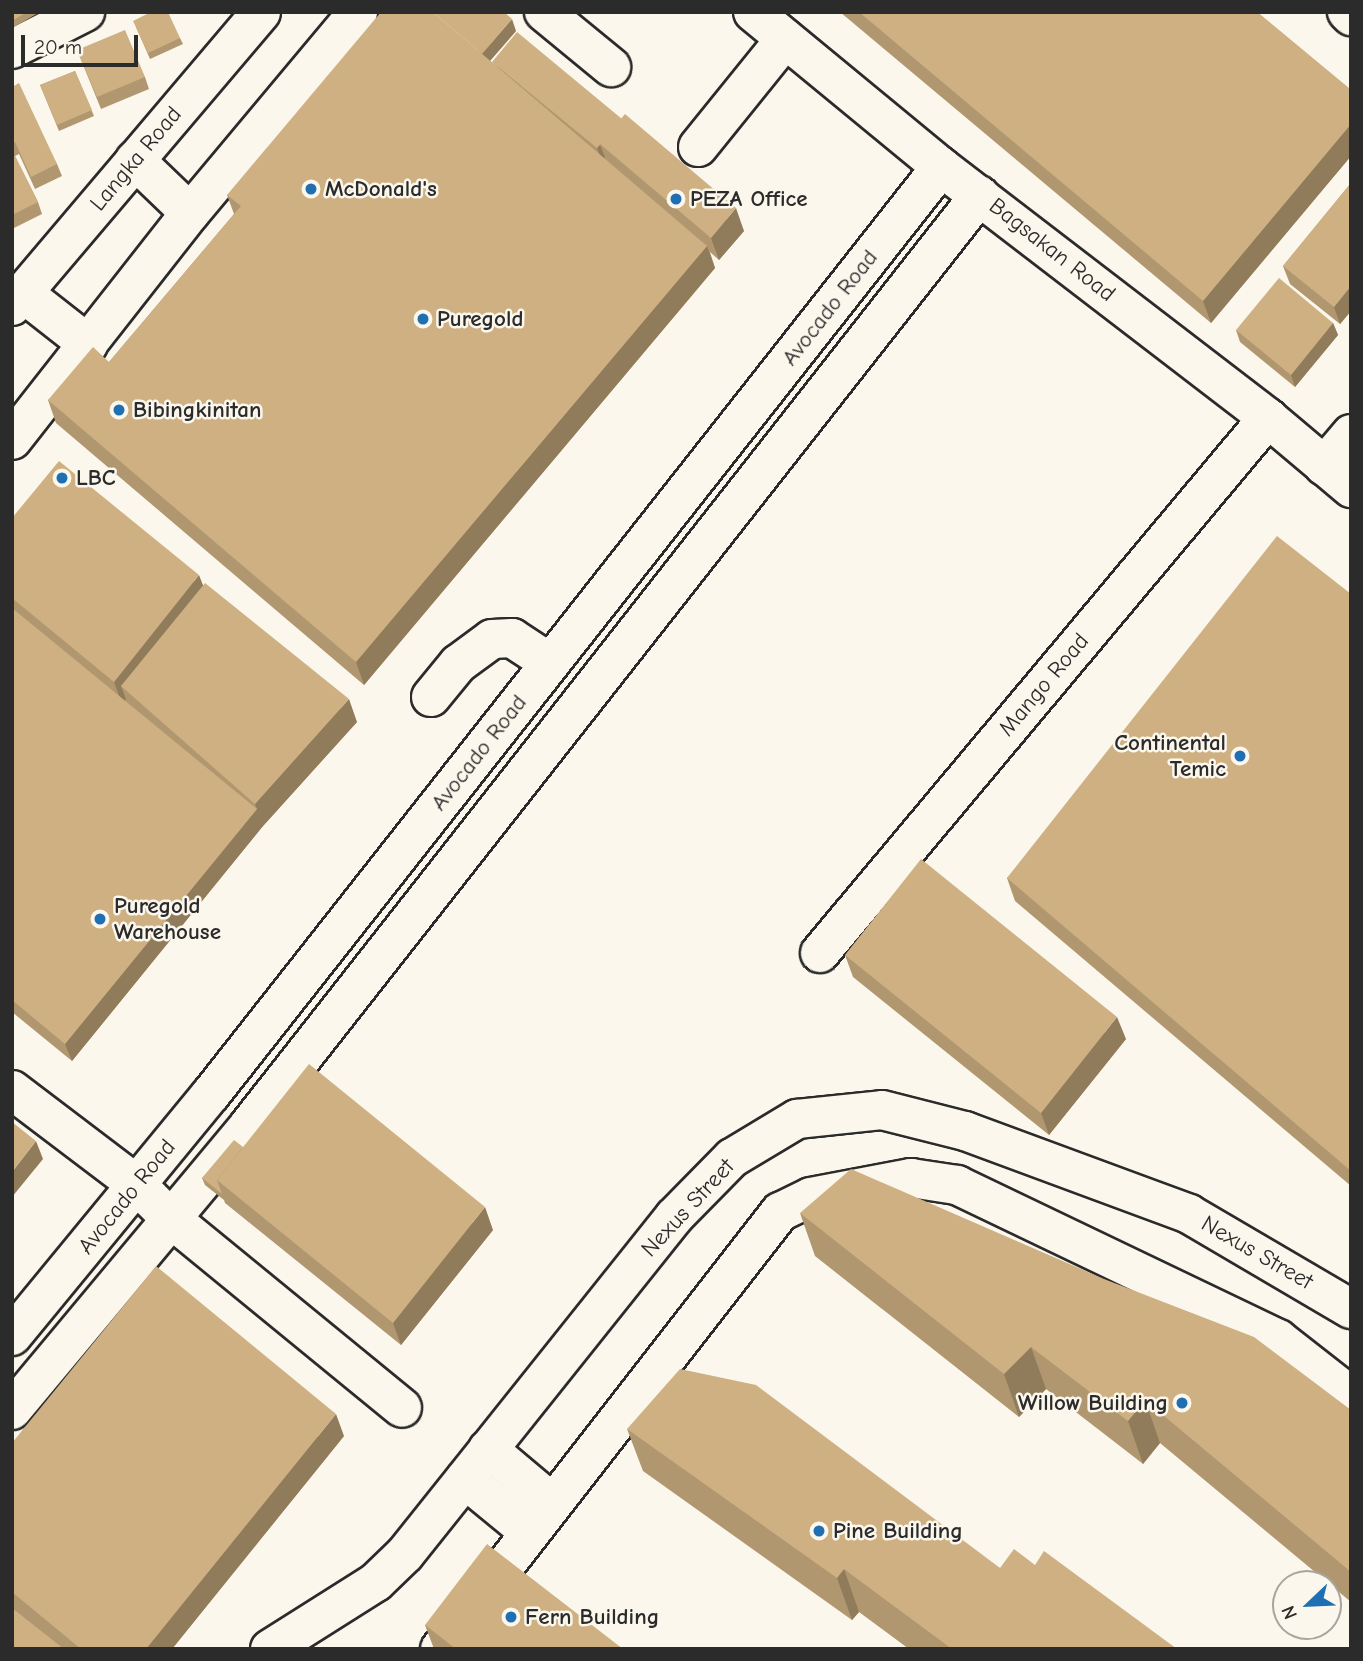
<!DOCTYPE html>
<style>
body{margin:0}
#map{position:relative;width:1363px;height:1661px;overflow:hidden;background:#fbf7ec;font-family:"Comic Neue",sans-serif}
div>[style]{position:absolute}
.roads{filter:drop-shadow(2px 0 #2b2b2b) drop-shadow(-2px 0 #2b2b2b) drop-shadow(0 2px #2b2b2b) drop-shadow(0 -2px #2b2b2b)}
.minor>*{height:38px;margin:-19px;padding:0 19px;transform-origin:19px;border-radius:19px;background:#fbf7ec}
.wall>*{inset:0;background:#b19770}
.shaded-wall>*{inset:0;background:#907b5b}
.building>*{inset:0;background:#ceb082}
.dots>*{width:19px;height:19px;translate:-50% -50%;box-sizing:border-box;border:4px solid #fbf7ec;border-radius:50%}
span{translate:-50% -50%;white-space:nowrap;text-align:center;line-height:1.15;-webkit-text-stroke:5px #fbf7ec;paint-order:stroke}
.street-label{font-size:23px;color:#2b2b2b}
.poi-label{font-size:23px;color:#2b2b2b;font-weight:700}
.left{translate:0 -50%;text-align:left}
.right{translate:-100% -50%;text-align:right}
.frame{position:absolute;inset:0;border:14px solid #2b2b2b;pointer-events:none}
.north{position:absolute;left:1272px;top:1570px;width:70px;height:70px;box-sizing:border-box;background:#fbf7ec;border:2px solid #a8a59f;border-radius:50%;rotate:247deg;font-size:19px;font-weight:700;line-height:28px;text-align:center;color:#2b2b2b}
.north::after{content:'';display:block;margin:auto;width:24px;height:32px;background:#1f6fb2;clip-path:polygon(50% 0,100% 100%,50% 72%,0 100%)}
.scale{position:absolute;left:21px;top:35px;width:117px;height:32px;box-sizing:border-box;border:4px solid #2b2b2b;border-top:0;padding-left:9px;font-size:21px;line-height:24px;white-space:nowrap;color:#2b2b2b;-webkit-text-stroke:5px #fbf7ec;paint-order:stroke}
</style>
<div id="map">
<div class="roads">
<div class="minor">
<i style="left:544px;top:12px;width:87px;rotate:39.4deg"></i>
<i style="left:753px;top:12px;width:244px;rotate:39.5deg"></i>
<i style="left:941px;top:167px;width:412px;rotate:37.5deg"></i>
<i style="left:1268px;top:418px;width:109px;rotate:40.1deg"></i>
<i style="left:1347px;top:12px;width:6px;rotate:45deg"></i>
<i style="left:12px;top:49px;width:82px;rotate:-26.9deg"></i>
<i style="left:698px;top:147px;width:139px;rotate:-51.1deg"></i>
<i style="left:135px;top:160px;width:76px;rotate:43.9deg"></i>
<i style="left:23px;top:293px;width:83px;rotate:38.1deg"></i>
<i style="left:12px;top:306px;width:385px;rotate:-49.7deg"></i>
<i style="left:12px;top:440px;width:288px;rotate:-51.9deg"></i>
<i style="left:190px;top:213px;width:262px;rotate:-50.1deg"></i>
<i style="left:1324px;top:466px;width:42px;rotate:-49.8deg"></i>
<i style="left:431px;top:697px;width:43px;rotate:-50.7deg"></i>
<i style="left:458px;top:664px;width:42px;rotate:-36.3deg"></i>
<i style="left:492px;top:639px;width:20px;rotate:-3deg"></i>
<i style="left:512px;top:638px;width:45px;rotate:33.3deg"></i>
<i style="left:820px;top:953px;width:698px;rotate:-50.06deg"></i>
<i style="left:12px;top:1090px;width:157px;rotate:37.2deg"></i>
<i style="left:137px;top:1185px;width:45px;rotate:45deg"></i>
<i style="left:169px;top:1217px;width:301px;rotate:39.3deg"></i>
<i style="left:12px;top:1336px;width:313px;rotate:-50.6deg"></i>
<i style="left:211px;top:1094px;width:1180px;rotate:-51.78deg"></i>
<i style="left:12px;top:1410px;width:372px;rotate:-50.2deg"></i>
<i style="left:250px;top:1124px;width:1181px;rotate:-51.84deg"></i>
<i style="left:488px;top:1449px;width:82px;rotate:40.1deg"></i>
<i style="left:465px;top:1479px;width:82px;rotate:39.5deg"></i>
<i style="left:270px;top:1649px;width:125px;rotate:-32.3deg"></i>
<i style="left:376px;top:1582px;width:40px;rotate:-44deg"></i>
<i style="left:405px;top:1554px;width:431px;rotate:-51.4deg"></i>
<i style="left:674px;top:1217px;width:83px;rotate:-45.5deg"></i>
<i style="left:732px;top:1158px;width:76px;rotate:-31deg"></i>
<i style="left:797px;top:1119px;width:85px;rotate:-6deg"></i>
<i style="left:882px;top:1110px;width:86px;rotate:14.2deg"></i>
<i style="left:965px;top:1131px;width:239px;rotate:20.3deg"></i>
<i style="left:1189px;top:1214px;width:188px;rotate:30.4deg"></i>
<i style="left:440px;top:1649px;width:554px;rotate:-52.12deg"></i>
<i style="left:780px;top:1212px;width:34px;rotate:-26deg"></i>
<i style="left:811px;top:1197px;width:102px;rotate:-10.8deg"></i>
<i style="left:911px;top:1178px;width:47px;rotate:8.7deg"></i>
<i style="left:957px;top:1185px;width:356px;rotate:25.6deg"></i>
<i style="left:1278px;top:1339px;width:93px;rotate:38deg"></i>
</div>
</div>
<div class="wall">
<i style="clip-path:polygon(12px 12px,40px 12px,14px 27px,12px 23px)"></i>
<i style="clip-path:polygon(840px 12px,1257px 12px,1351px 90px,1351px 156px,1211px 323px)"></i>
<i style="clip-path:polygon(136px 27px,180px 38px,183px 44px,150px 59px)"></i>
<i style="clip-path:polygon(516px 31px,490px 61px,744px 231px,719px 260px,710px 252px,715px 268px,364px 685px,56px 423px,48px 400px,109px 362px,234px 214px,227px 195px)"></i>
<i style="clip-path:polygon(77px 50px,145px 77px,149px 89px,101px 109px)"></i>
<i style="clip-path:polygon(75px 71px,94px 116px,59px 131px,40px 85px)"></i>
<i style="clip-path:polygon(12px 87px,57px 164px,62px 176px,35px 189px,19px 154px,15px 156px,38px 202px,42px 214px,12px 229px)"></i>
<i style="clip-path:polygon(1351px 183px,1351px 311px,1340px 324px,1290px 284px,1283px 266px)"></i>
<i style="clip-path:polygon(1333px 323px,1338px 335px,1295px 387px,1240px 342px,1236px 330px)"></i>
<i style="clip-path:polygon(12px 518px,203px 585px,357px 722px,263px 826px,72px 1061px,12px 1012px)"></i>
<i style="clip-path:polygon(1351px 594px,1351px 1186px,1015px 901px,1007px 878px)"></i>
<i style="clip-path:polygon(845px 955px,1126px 1039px,1049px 1135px,853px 977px)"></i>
<i style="clip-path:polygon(243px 1147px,493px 1230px,401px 1345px,225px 1203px,224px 1200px,205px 1185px,202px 1178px)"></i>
<i style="clip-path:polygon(800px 1213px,1351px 1410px,1351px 1602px,1160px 1443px,1143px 1464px,1046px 1389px,1019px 1417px,815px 1256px)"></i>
<i style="clip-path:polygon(627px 1429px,1000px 1568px,1035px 1565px,1177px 1649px,909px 1649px,859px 1612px,852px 1620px,643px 1471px)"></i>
<i style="clip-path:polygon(344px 1436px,172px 1649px,12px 1649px,12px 1443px)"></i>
<i style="clip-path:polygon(425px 1625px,623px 1649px,434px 1649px)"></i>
</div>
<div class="shaded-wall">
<i style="clip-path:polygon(512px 19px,516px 31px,482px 70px,478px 58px)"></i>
<i style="clip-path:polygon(1351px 124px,1351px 156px,1211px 323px,1203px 301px)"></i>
<i style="clip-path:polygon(600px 145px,605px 157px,602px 161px,597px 148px)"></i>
<i style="clip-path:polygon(736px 208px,744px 231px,719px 260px,711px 238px)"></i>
<i style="clip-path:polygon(707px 246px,715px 268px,364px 685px,356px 662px)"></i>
<i style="clip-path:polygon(1351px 286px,1351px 311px,1340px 324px,1334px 307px)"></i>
<i style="clip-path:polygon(1333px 323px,1338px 335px,1295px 387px,1291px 375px)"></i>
<i style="clip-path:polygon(199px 575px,208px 598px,121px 686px,126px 699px,122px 704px,114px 682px)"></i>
<i style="clip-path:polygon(349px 699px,357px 722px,263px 826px,72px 1061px,65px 1044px,257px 809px,255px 804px)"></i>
<i style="clip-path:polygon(1117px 1017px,1126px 1039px,1049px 1135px,1041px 1113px)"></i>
<i style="clip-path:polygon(36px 1141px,43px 1159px,12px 1197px,12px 1172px)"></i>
<i style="clip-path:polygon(485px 1207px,493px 1230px,401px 1345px,393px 1323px)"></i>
<i style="clip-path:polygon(1031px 1347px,1046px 1389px,1019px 1417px,1004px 1374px)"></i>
<i style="clip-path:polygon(1145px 1400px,1160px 1443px,1143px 1464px,1128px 1421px)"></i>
<i style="clip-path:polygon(336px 1414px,344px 1436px,172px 1649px,146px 1649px)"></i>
<i style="clip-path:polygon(844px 1569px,859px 1612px,852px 1620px,837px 1578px)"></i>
</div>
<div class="building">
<i style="clip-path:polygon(12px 12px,27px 12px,12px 21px)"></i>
<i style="clip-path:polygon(151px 12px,168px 12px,180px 38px,148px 53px,133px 21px)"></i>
<i style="clip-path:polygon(381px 12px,433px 12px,707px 246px,356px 662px,48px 400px,93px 347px,109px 362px,241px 206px,227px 195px)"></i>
<i style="clip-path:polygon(433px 12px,504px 12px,512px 19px,482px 54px)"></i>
<i style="clip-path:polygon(859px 12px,1257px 12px,1351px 90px,1351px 124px,1203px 301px)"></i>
<i style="clip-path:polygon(125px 30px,145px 77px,97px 97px,77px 50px)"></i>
<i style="clip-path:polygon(517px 32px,622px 119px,597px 148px,492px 62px)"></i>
<i style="clip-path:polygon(75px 71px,92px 110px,57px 125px,40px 85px)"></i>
<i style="clip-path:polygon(19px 83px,57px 164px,31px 177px,15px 142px,12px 143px,12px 87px)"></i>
<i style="clip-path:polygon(625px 114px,736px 208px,711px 238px,600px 144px)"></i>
<i style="clip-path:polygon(15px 156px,38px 202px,12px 215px,12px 157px)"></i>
<i style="clip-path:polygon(1351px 183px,1351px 286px,1334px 307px,1283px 266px)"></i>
<i style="clip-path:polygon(1279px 278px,1333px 323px,1291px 375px,1236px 330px)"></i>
<i style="clip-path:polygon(59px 461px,199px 575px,114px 682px,12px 598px,12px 518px)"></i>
<i style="clip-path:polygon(1277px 536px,1351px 594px,1351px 1171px,1007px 878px)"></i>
<i style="clip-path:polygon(205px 583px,349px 699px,255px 804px,121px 686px)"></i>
<i style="clip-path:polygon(12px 608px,257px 809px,65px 1044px,12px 1000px)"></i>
<i style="clip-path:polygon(921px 859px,1117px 1017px,1041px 1113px,845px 955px)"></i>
<i style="clip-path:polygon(309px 1064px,485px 1207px,393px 1323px,217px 1180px)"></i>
<i style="clip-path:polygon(12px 1122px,36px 1141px,12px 1172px)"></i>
<i style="clip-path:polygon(234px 1140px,243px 1147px,217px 1180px,222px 1194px,202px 1178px)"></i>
<i style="clip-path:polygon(851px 1169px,1104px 1279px,1254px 1337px,1351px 1410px,1351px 1572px,1145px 1400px,1128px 1421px,1031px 1347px,1004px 1374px,800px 1213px)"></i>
<i style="clip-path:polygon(156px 1266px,336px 1414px,146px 1649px,81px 1649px,12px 1592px,12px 1443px)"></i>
<i style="clip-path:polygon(680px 1369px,756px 1385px,1000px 1568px,1014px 1549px,1035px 1565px,1044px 1551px,1177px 1649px,952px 1649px,844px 1569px,837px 1578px,627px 1429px)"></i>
<i style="clip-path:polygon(487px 1544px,623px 1649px,456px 1649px,425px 1625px)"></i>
<i style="clip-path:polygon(12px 1608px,64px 1649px,12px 1649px)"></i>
</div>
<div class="dots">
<i style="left:311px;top:189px;background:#1f6fb2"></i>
<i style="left:676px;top:199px;background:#1f6fb2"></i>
<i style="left:423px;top:319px;background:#1f6fb2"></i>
<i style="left:119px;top:410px;background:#1f6fb2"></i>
<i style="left:62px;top:478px;background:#1f6fb2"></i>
<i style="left:1240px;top:756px;background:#1f6fb2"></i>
<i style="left:100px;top:919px;background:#1f6fb2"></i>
<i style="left:1182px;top:1403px;background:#1f6fb2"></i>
<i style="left:819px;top:1531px;background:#1f6fb2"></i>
<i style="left:511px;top:1617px;background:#1f6fb2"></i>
</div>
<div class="street-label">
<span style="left:136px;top:159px;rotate:-50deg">Langka Road</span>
<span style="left:1052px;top:250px;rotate:38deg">Bagsakan Road</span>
<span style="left:830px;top:308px;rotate:-52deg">Avocado Road</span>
<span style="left:1044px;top:685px;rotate:-50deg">Mango Road</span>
<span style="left:479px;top:753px;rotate:-52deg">Avocado Road</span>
<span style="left:127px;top:1197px;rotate:-51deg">Avocado Road</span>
<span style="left:688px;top:1208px;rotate:-47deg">Nexus Street</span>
<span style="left:1257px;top:1253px;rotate:30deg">Nexus Street</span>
</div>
<div class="poi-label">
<span class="left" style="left:325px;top:189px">McDonald's</span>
<span class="left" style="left:690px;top:199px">PEZA Office</span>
<span class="left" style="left:437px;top:319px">Puregold</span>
<span class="left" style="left:133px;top:410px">Bibingkinitan</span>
<span class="left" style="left:76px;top:478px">LBC</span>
<span class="right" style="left:1226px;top:756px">Continental<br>Temic</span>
<span class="left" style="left:114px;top:919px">Puregold<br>Warehouse</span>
<span class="right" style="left:1168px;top:1403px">Willow Building</span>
<span class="left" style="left:833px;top:1531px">Pine Building</span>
<span class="left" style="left:525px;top:1617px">Fern Building</span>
</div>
<div class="frame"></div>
<div class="north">N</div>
<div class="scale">20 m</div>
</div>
